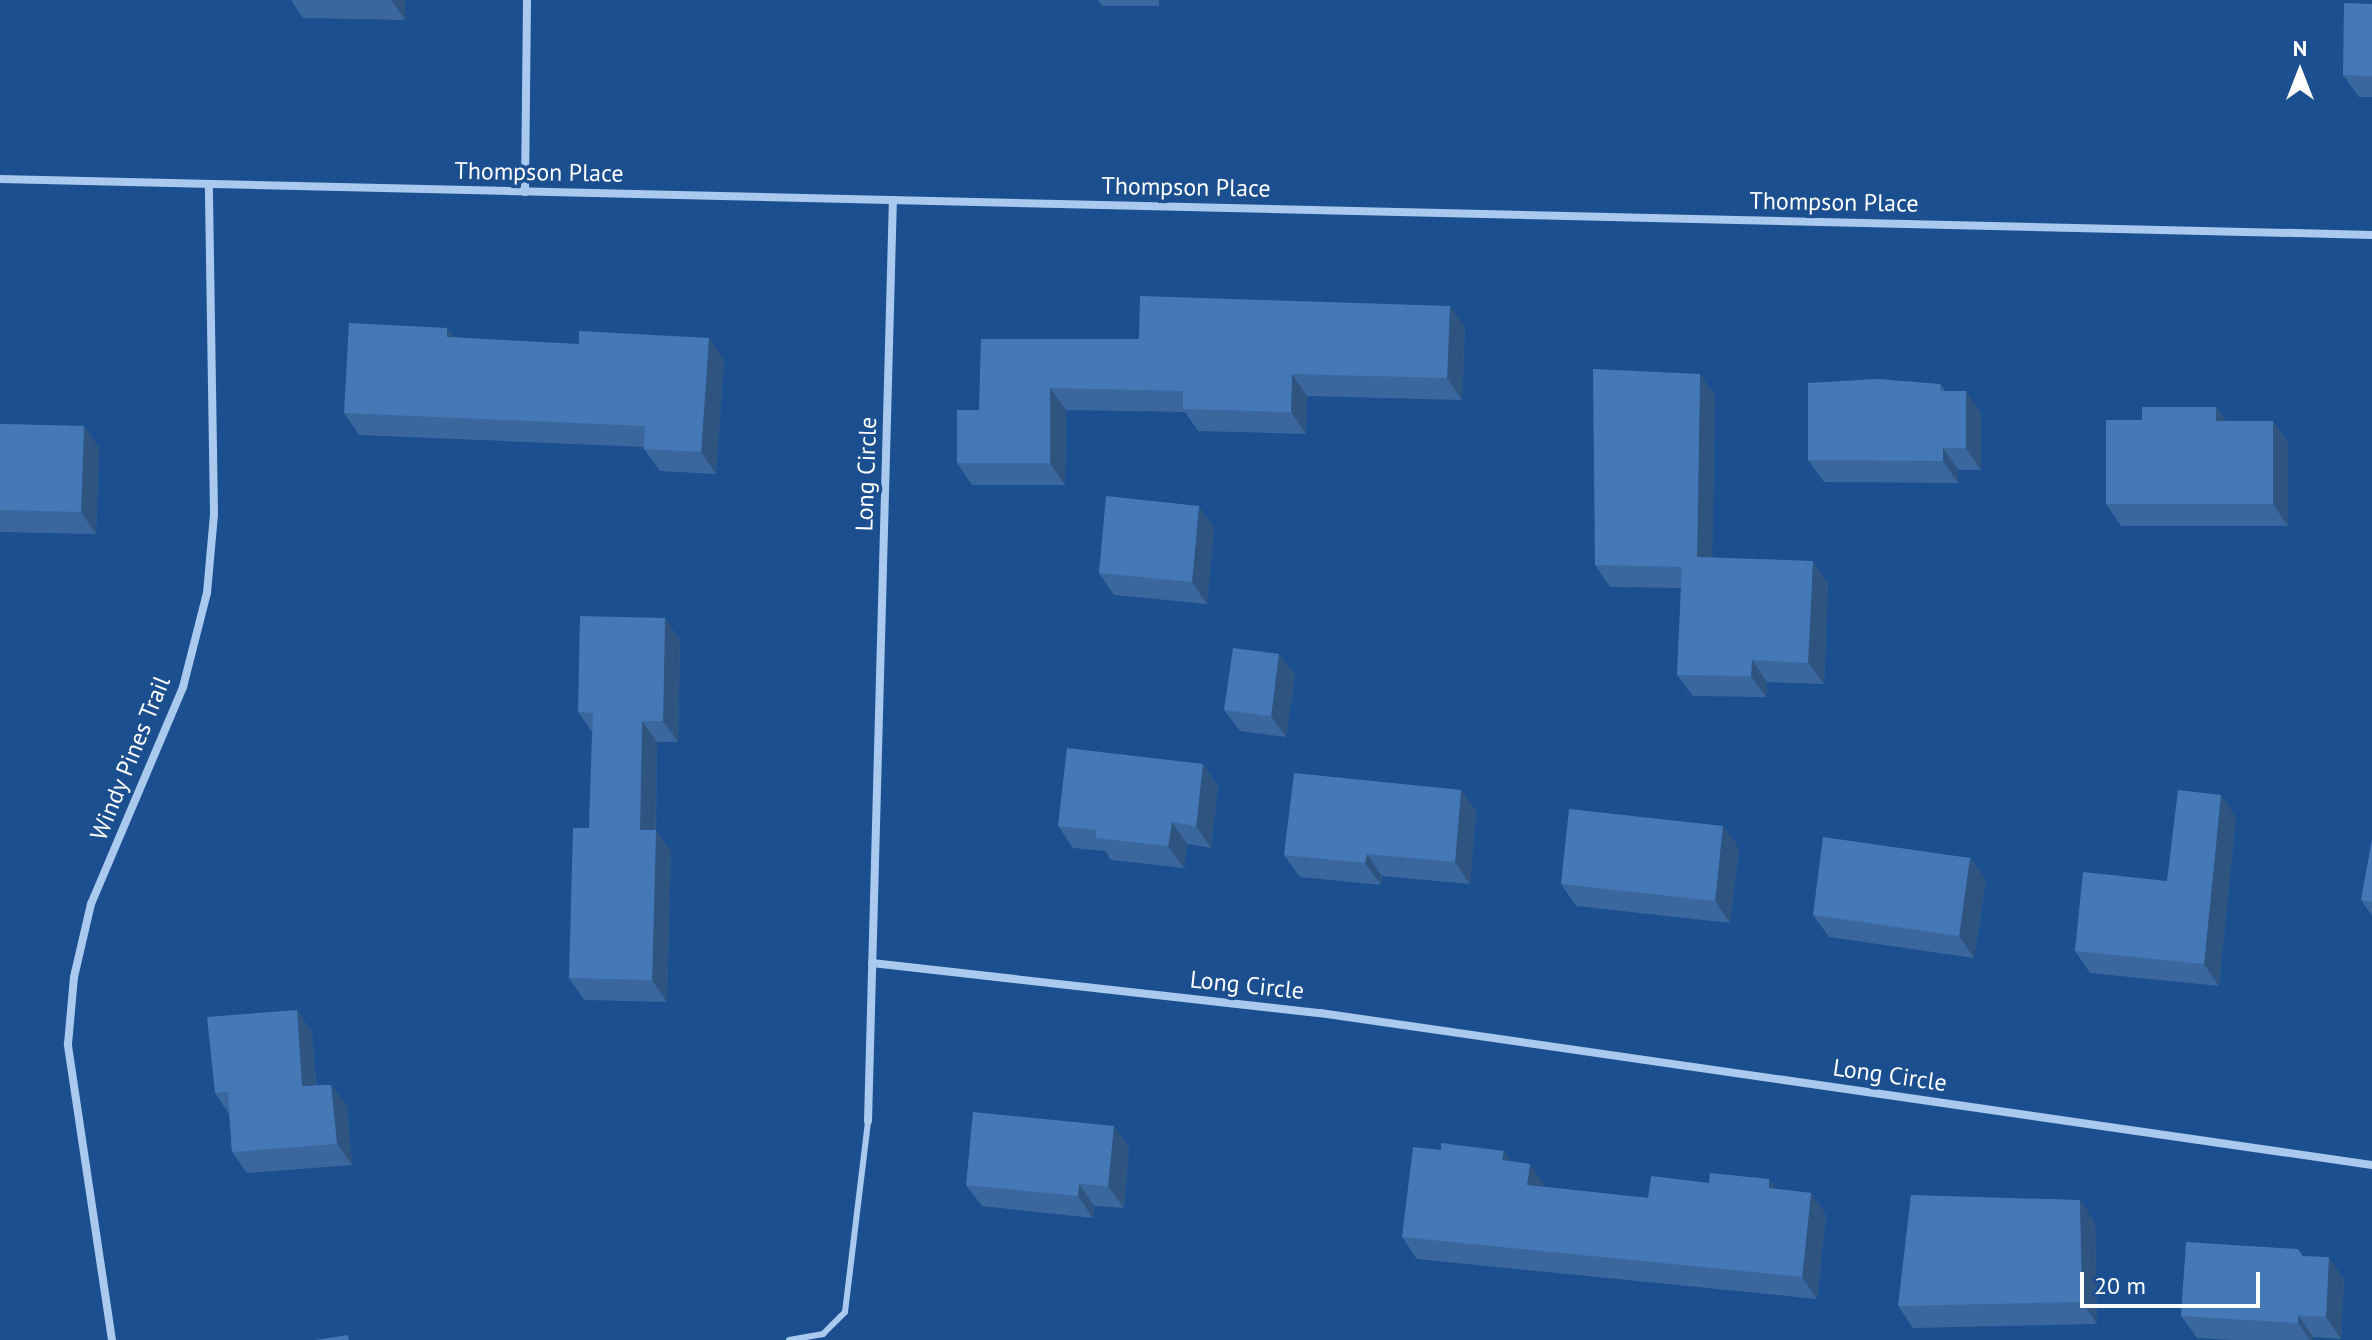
<!DOCTYPE html>
<style>
body{margin:0}
#map{position:relative;width:2372px;height:1340px;overflow:hidden;background:#1b4f8f;font-family:"PT Sans",sans-serif}
div>[style]{position:absolute}
.lane>*{height:6px;margin:-3px;padding:0 3px;transform-origin:3px;border-radius:3px;background:#a9c9ee}
.street>*{height:8px;margin:-4px;padding:0 4px;transform-origin:4px;border-radius:4px;background:#a9c9ee}
.wall>*{inset:0;background:#3a679d}
.shaded-wall>*{inset:0;background:#305480}
.building>*{inset:0;background:#4478b7}
span{translate:-50% -50%;white-space:nowrap;text-align:center;line-height:1.15;-webkit-text-stroke:7px #1b4f8f;paint-order:stroke}
.street-label{font-size:24px;color:#fff}
.north{position:absolute;left:2260px;top:32px;width:80px;height:80px;-webkit-text-stroke:6px #1b4f8f;paint-order:stroke;rotate:0deg;font-size:22px;font-weight:700;line-height:32px;text-align:center;color:#fff}
.north::after{content:'';display:block;margin:auto;width:28px;height:36px;background:#fff;clip-path:polygon(50% 0,100% 100%,50% 72%,0 100%)}
.scale{position:absolute;left:2080px;top:1272px;width:180px;height:36px;box-sizing:border-box;border:4px solid #fff;border-top:0;padding-left:10px;font-size:24px;line-height:28px;white-space:nowrap;color:#fff;-webkit-text-stroke:6px #1b4f8f;paint-order:stroke}
</style>
<div id="map">
<div class="lane">
<i style="left:789px;top:1340px;width:35px;rotate:-10deg"></i>
<i style="left:823px;top:1334px;width:31px;rotate:-45deg"></i>
<i style="left:845px;top:1312px;width:192px;rotate:-83.1deg"></i>
</div>
<div class="street">
<i style="left:0;top:179px;width:2373px;rotate:1.35deg"></i>
<i style="left:525px;top:192px;width:192px;rotate:-89.4deg"></i>
<i style="left:872px;top:963px;width:451px;rotate:6.4deg"></i>
<i style="left:1320px;top:1013px;width:1063px;rotate:8.22deg"></i>
<i style="left:868px;top:1121px;width:921px;rotate:-88.45deg"></i>
<i style="left:112px;top:1340px;width:299px;rotate:-98.5deg"></i>
<i style="left:68px;top:1044px;width:67px;rotate:-84.9deg"></i>
<i style="left:74px;top:977px;width:75px;rotate:-76.9deg"></i>
<i style="left:91px;top:904px;width:236px;rotate:-67deg"></i>
<i style="left:183px;top:687px;width:97px;rotate:-75.7deg"></i>
<i style="left:207px;top:593px;width:79px;rotate:-84.9deg"></i>
<i style="left:214px;top:514px;width:330px;rotate:-90.9deg"></i>
</div>
<div class="wall">
<i style="clip-path:polygon(291px 0,405px 0,405px 20px,303px 18px)"></i>
<i style="clip-path:polygon(1098px 0,1159px 0,1159px 6px,1102px 6px)"></i>
<i style="clip-path:polygon(2372px 4px,2372px 97px,2359px 97px,2343px 75px)"></i>
<i style="clip-path:polygon(1465px 327px,1462px 400px,1307px 396px,1306px 434px,1198px 431px,1185px 412px,1066px 410px,1065px 485px,972px 485px,957px 463px,979px 410px,1139px 339px)"></i>
<i style="clip-path:polygon(447px 328px,454px 337px,724px 360px,716px 474px,660px 471px,644px 449px,644px 447px,359px 435px,344px 413px)"></i>
<i style="clip-path:polygon(1700px 374px,1715px 396px,1712px 557px,1828px 583px,1824px 684px,1767px 682px,1766px 697px,1693px 696px,1677px 675px,1681px 588px,1610px 587px,1595px 565px)"></i>
<i style="clip-path:polygon(1940px 384px,1945px 391px,1981px 413px,1981px 470px,1958px 470px,1958px 483px,1824px 482px,1808px 460px)"></i>
<i style="clip-path:polygon(2216px 407px,2226px 421px,2273px 421px,2288px 443px,2288px 526px,2121px 526px,2106px 504px,2142px 420px)"></i>
<i style="clip-path:polygon(0 424px,84px 426px,99px 448px,96px 534px,0 532px)"></i>
<i style="clip-path:polygon(1214px 528px,1207px 604px,1114px 595px,1099px 573px)"></i>
<i style="clip-path:polygon(665px 618px,680px 640px,678px 742px,657px 742px,656px 830px,671px 852px,667px 1002px,584px 1000px,569px 978px,589px 828px,592px 732px,578px 712px)"></i>
<i style="clip-path:polygon(1295px 675px,1286px 737px,1240px 731px,1224px 710px)"></i>
<i style="clip-path:polygon(1203px 764px,1218px 786px,1211px 848px,1187px 844px,1184px 868px,1111px 860px,1105px 851px,1073px 848px,1058px 826px)"></i>
<i style="clip-path:polygon(1461px 790px,1476px 812px,1470px 884px,1382px 876px,1381px 885px,1300px 877px,1284px 855px)"></i>
<i style="clip-path:polygon(2236px 817px,2219px 986px,2090px 973px,2075px 951px,2167px 881px)"></i>
<i style="clip-path:polygon(2372px 840px,2372px 916px,2361px 900px)"></i>
<i style="clip-path:polygon(1739px 848px,1730px 923px,1576px 906px,1561px 884px)"></i>
<i style="clip-path:polygon(1970px 858px,1986px 880px,1974px 958px,1829px 937px,1813px 915px)"></i>
<i style="clip-path:polygon(297px 1010px,312px 1032px,316px 1085px,331px 1085px,347px 1106px,352px 1165px,247px 1173px,232px 1152px,229px 1114px,215px 1093px)"></i>
<i style="clip-path:polygon(1129px 1147px,1124px 1208px,1094px 1206px,1093px 1218px,982px 1206px,966px 1185px)"></i>
<i style="clip-path:polygon(1511px 1161px,1530px 1164px,1545px 1187px,1648px 1198px,1709px 1183px,1811px 1193px,1826px 1215px,1817px 1299px,1417px 1259px,1402px 1237px)"></i>
<i style="clip-path:polygon(2095px 1222px,2097px 1324px,1913px 1328px,1898px 1306px)"></i>
<i style="clip-path:polygon(2298px 1249px,2303px 1256px,2344px 1279px,2341px 1339px,2313px 1337px,2313px 1340px,2233px 1340px,2197px 1338px,2181px 1316px)"></i>
</div>
<div class="shaded-wall">
<i style="clip-path:polygon(391px 0,405px 0,405px 20px)"></i>
<i style="clip-path:polygon(1450px 306px,1465px 327px,1462px 400px,1447px 378px)"></i>
<i style="clip-path:polygon(447px 328px,463px 350px,447px 337px)"></i>
<i style="clip-path:polygon(709px 338px,724px 360px,716px 474px,701px 452px)"></i>
<i style="clip-path:polygon(1292px 374px,1307px 396px,1306px 434px,1291px 412px)"></i>
<i style="clip-path:polygon(1700px 374px,1715px 396px,1712px 578px,1697px 557px)"></i>
<i style="clip-path:polygon(1050px 388px,1066px 410px,1065px 485px,1050px 463px)"></i>
<i style="clip-path:polygon(1966px 391px,1981px 413px,1981px 470px,1966px 448px)"></i>
<i style="clip-path:polygon(2216px 407px,2231px 429px,2216px 421px)"></i>
<i style="clip-path:polygon(2273px 421px,2288px 443px,2288px 526px,2273px 504px)"></i>
<i style="clip-path:polygon(84px 426px,99px 448px,96px 534px,81px 512px)"></i>
<i style="clip-path:polygon(1943px 448px,1958px 470px,1958px 483px,1943px 461px)"></i>
<i style="clip-path:polygon(1199px 506px,1214px 528px,1207px 604px,1192px 582px)"></i>
<i style="clip-path:polygon(1813px 561px,1828px 583px,1824px 684px,1808px 663px)"></i>
<i style="clip-path:polygon(665px 618px,680px 640px,678px 742px,663px 721px)"></i>
<i style="clip-path:polygon(1279px 654px,1295px 675px,1286px 737px,1271px 716px)"></i>
<i style="clip-path:polygon(1752px 660px,1767px 682px,1766px 697px,1751px 676px)"></i>
<i style="clip-path:polygon(642px 721px,657px 742px,655px 851px,640px 830px)"></i>
<i style="clip-path:polygon(1203px 764px,1218px 786px,1211px 848px,1196px 826px)"></i>
<i style="clip-path:polygon(1461px 790px,1476px 812px,1470px 884px,1455px 862px)"></i>
<i style="clip-path:polygon(2221px 795px,2236px 817px,2219px 986px,2204px 964px)"></i>
<i style="clip-path:polygon(1172px 822px,1187px 844px,1184px 868px,1168px 846px)"></i>
<i style="clip-path:polygon(1723px 826px,1739px 848px,1730px 923px,1715px 901px)"></i>
<i style="clip-path:polygon(656px 830px,671px 852px,667px 1002px,652px 980px)"></i>
<i style="clip-path:polygon(1367px 854px,1382px 876px,1381px 885px,1365px 863px)"></i>
<i style="clip-path:polygon(1970px 858px,1986px 880px,1974px 958px,1959px 936px)"></i>
<i style="clip-path:polygon(297px 1010px,312px 1032px,317px 1107px,302px 1086px)"></i>
<i style="clip-path:polygon(331px 1085px,347px 1106px,352px 1165px,337px 1144px)"></i>
<i style="clip-path:polygon(1114px 1126px,1129px 1147px,1124px 1208px,1108px 1186px)"></i>
<i style="clip-path:polygon(1504px 1151px,1519px 1172px,1502px 1160px)"></i>
<i style="clip-path:polygon(1530px 1164px,1545px 1185px,1542px 1206px,1527px 1185px)"></i>
<i style="clip-path:polygon(1769px 1179px,1784px 1200px,1769px 1188px)"></i>
<i style="clip-path:polygon(1079px 1184px,1094px 1206px,1093px 1218px,1078px 1196px)"></i>
<i style="clip-path:polygon(1811px 1193px,1826px 1215px,1817px 1299px,1802px 1277px)"></i>
<i style="clip-path:polygon(2080px 1200px,2095px 1222px,2097px 1324px,2082px 1302px)"></i>
<i style="clip-path:polygon(2329px 1257px,2344px 1279px,2341px 1339px,2326px 1317px)"></i>
<i style="clip-path:polygon(2298px 1315px,2313px 1337px,2313px 1340px,2310px 1340px,2298px 1323px)"></i>
</div>
<div class="building">
<i style="clip-path:polygon(2344px 3px,2372px 4px,2372px 76px,2343px 75px)"></i>
<i style="clip-path:polygon(1140px 296px,1450px 306px,1447px 378px,1292px 374px,1291px 412px,1183px 409px,1183px 391px,1050px 388px,1050px 463px,957px 463px,957px 410px,979px 410px,981px 339px,1139px 339px)"></i>
<i style="clip-path:polygon(349px 323px,447px 328px,447px 337px,579px 344px,579px 331px,709px 338px,701px 452px,644px 449px,645px 426px,344px 413px)"></i>
<i style="clip-path:polygon(1593px 369px,1700px 374px,1697px 557px,1813px 561px,1808px 663px,1752px 660px,1751px 676px,1677px 675px,1682px 567px,1595px 565px)"></i>
<i style="clip-path:polygon(1877px 379px,1940px 384px,1940px 391px,1966px 391px,1966px 448px,1943px 448px,1943px 461px,1808px 460px,1808px 383px)"></i>
<i style="clip-path:polygon(2142px 407px,2216px 407px,2216px 421px,2273px 421px,2273px 504px,2106px 504px,2106px 420px,2142px 420px)"></i>
<i style="clip-path:polygon(0 424px,84px 426px,81px 512px,0 510px)"></i>
<i style="clip-path:polygon(1106px 496px,1199px 506px,1192px 582px,1099px 573px)"></i>
<i style="clip-path:polygon(580px 616px,665px 618px,663px 721px,642px 721px,640px 830px,656px 830px,652px 980px,569px 978px,573px 828px,589px 828px,593px 713px,578px 712px)"></i>
<i style="clip-path:polygon(1233px 648px,1279px 654px,1271px 716px,1224px 710px)"></i>
<i style="clip-path:polygon(1067px 748px,1203px 764px,1196px 826px,1172px 822px,1168px 846px,1096px 838px,1096px 830px,1058px 826px)"></i>
<i style="clip-path:polygon(1294px 773px,1461px 790px,1455px 862px,1367px 854px,1365px 863px,1284px 855px)"></i>
<i style="clip-path:polygon(2178px 790px,2221px 795px,2204px 964px,2075px 951px,2083px 872px,2167px 881px)"></i>
<i style="clip-path:polygon(1569px 809px,1723px 826px,1715px 901px,1561px 884px)"></i>
<i style="clip-path:polygon(1823px 837px,1970px 858px,1959px 936px,1813px 915px)"></i>
<i style="clip-path:polygon(2372px 840px,2372px 902px,2361px 900px)"></i>
<i style="clip-path:polygon(297px 1010px,302px 1086px,331px 1085px,337px 1144px,232px 1152px,228px 1092px,215px 1093px,207px 1017px)"></i>
<i style="clip-path:polygon(973px 1112px,1114px 1126px,1108px 1186px,1079px 1184px,1078px 1196px,966px 1185px)"></i>
<i style="clip-path:polygon(1441px 1143px,1504px 1151px,1502px 1160px,1530px 1164px,1527px 1185px,1648px 1198px,1651px 1176px,1709px 1183px,1710px 1173px,1769px 1179px,1769px 1188px,1811px 1193px,1802px 1277px,1402px 1237px,1413px 1147px,1441px 1150px)"></i>
<i style="clip-path:polygon(1911px 1195px,2080px 1200px,2082px 1302px,1898px 1306px)"></i>
<i style="clip-path:polygon(2186px 1242px,2298px 1249px,2302px 1256px,2329px 1257px,2326px 1317px,2298px 1315px,2298px 1323px,2181px 1316px)"></i>
<i style="clip-path:polygon(348px 1335px,349px 1340px,315px 1340px)"></i>
</div>
<div class="street-label">
<span style="left:539px;top:172px;rotate:1deg">Thompson Place</span>
<span style="left:1186px;top:187px;rotate:1deg">Thompson Place</span>
<span style="left:1834px;top:202px;rotate:1deg">Thompson Place</span>
<span style="left:866px;top:474px;rotate:-88deg">Long Circle</span>
<span style="left:130px;top:758px;rotate:-68deg">Windy Pines Trail</span>
<span style="left:1247px;top:985px;rotate:6deg">Long Circle</span>
<span style="left:1890px;top:1075px;rotate:8deg">Long Circle</span>
</div>
<div class="north">N</div>
<div class="scale">20 m</div>
</div>
